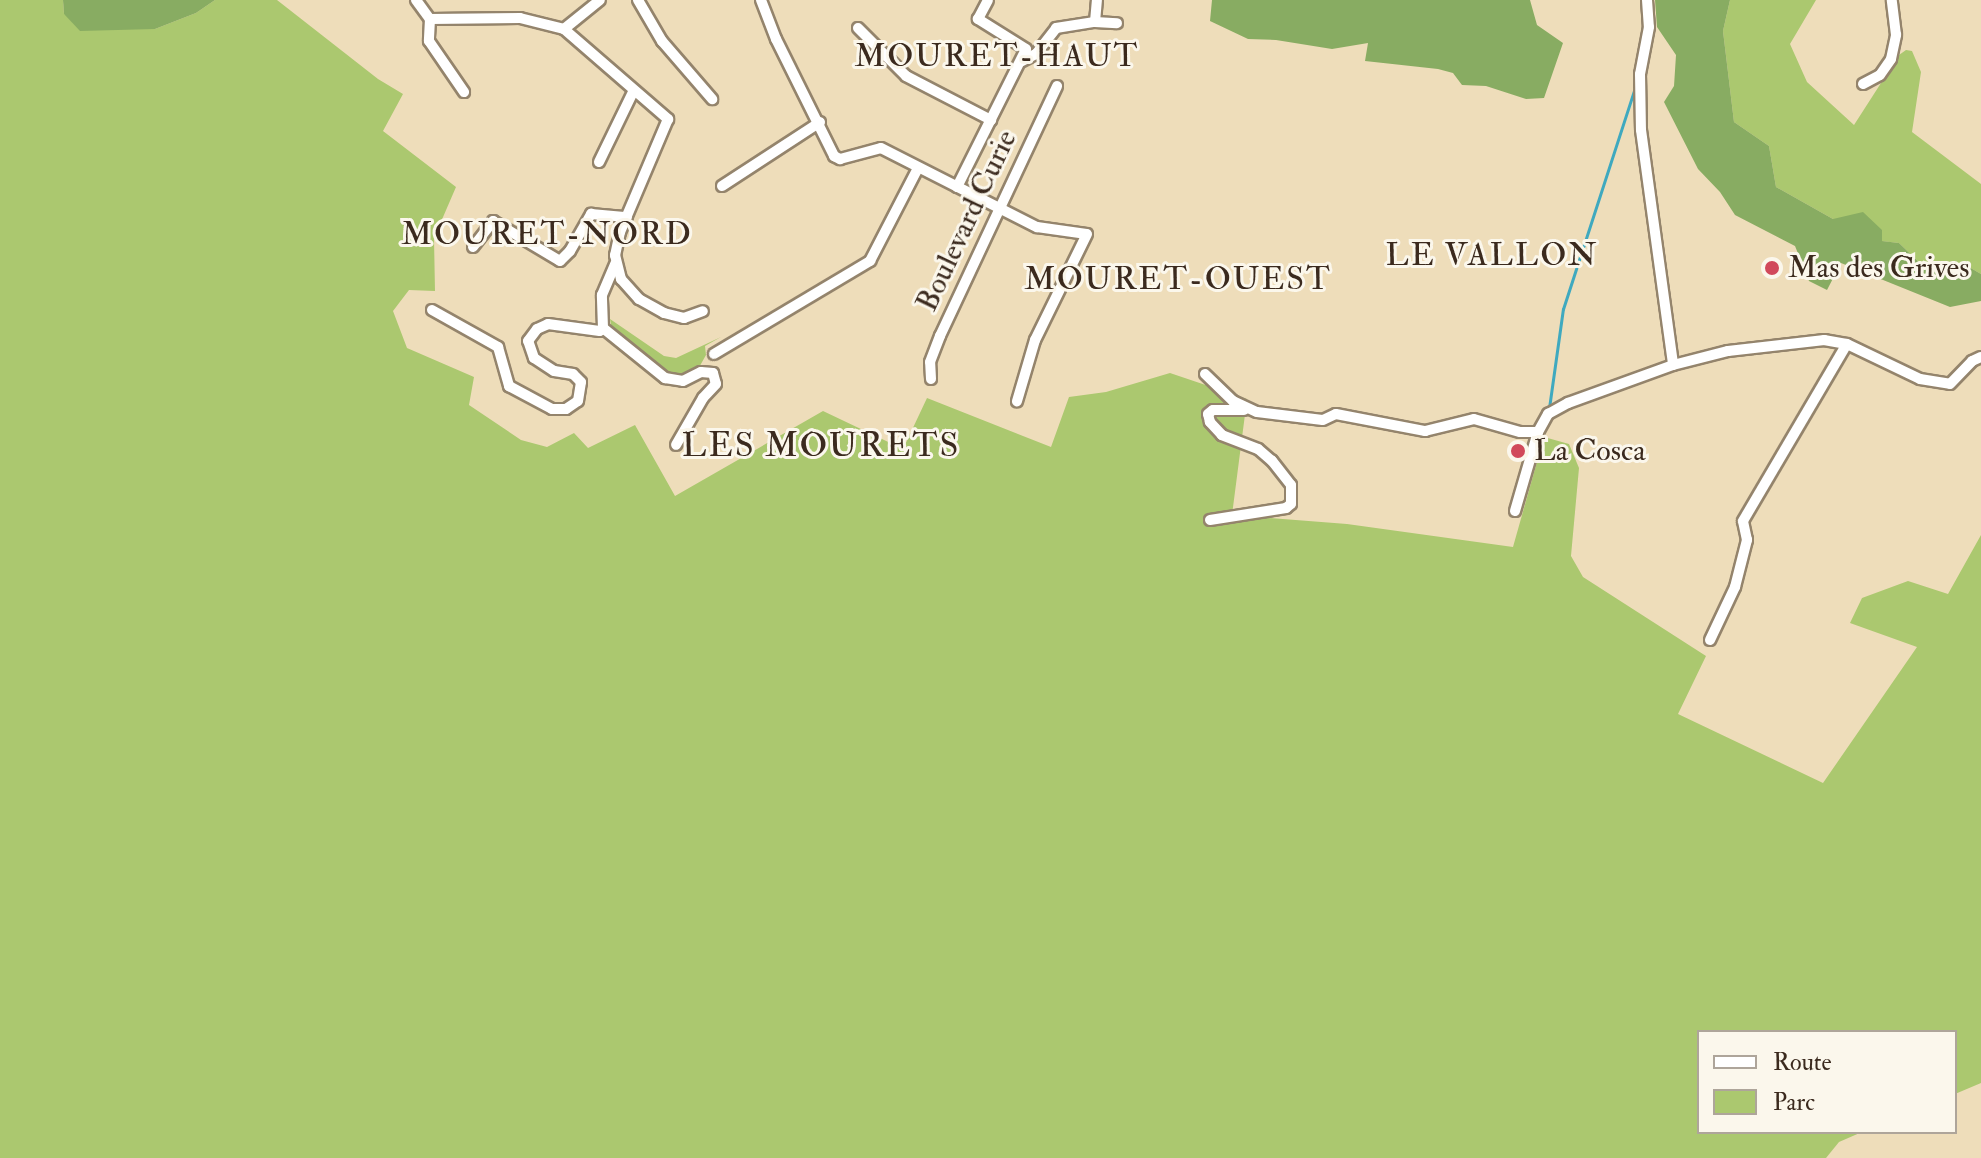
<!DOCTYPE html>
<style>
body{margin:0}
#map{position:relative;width:1981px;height:1158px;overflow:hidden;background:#eeddba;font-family:"IM FELL Double Pica",serif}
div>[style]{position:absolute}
.green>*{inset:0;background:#abc86f}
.forest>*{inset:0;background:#88ac62}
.stream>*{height:3px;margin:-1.5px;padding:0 1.5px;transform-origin:1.5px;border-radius:1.5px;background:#3fa9bf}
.roads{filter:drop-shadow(2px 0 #94846c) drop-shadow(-2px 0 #94846c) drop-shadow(0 2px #94846c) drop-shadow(0 -2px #94846c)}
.minor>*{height:10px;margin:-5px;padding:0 5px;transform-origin:5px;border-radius:5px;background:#fff}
.dots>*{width:22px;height:22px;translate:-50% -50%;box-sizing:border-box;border:4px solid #fbf7ec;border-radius:50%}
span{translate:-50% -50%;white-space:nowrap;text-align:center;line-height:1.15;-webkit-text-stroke:6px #fbf7ec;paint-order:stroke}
.street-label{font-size:30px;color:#3b2a1e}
.poi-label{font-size:30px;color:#3b2a1e}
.left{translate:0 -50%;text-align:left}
.neighbourhood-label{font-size:32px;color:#3b2a1e;letter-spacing:2px}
.quarter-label{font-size:34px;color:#3b2a1e;letter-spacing:2px}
.legend{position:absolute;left:1697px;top:1030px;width:260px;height:104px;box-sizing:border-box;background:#fbf7ec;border:2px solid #aea59a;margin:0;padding:10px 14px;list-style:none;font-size:24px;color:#3b2a1e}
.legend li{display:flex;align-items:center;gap:16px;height:40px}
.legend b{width:40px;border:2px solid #aea59a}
</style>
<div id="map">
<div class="green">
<i style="clip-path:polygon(0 0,63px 0,64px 14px,120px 29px,155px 29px,196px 13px,215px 0,277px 0,378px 79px,403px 94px,383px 131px,456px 187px,434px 238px,435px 291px,409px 290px,393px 311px,407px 348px,474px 377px,469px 405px,521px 440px,547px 447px,574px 433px,588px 448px,635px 425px,675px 496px,823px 411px,903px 449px,927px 398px,1051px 447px,1069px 397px,1106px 392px,1170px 373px,1247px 399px,1232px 515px,1347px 524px,1513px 547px,1544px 437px,1569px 444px,1579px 468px,1571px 556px,1583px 577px,1706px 656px,1678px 714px,1823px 783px,1917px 647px,1850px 623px,1862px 598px,1908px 581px,1948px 594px,1981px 535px,1981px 1083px,1955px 1094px,1955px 1032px,1699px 1032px,1699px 1132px,1862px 1132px,1839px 1142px,1826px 1158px,0 1158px)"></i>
<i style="clip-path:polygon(1730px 0,1816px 0,1790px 44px,1807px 82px,1854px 125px,1899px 55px,1906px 50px,1912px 51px,1921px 72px,1912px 132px,1981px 184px,1981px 274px,1969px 267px,1943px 274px,1926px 269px,1899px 243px,1881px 241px,1833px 219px,1776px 187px,1769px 146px,1734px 122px,1723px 31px)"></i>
<i style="clip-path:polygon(610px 319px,664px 356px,676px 358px,721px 337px,705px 346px,706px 355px,697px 371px,685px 377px,668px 376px,612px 331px)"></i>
</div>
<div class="forest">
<i style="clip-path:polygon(63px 0,215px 0,196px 13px,155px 29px,80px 31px,64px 14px)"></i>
<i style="clip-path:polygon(1212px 0,1530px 0,1537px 25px,1563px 43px,1544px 98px,1526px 99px,1486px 86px,1462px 85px,1453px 73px,1438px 69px,1365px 61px,1368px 43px,1332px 49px,1276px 40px,1248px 39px,1210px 21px)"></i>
<i style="clip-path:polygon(1655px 0,1730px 0,1723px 31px,1734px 122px,1769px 146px,1776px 187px,1833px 219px,1863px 212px,1882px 230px,1882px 241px,1899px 243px,1926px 269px,1943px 274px,1969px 267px,1981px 274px,1981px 301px,1950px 307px,1841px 263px,1827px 290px,1809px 281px,1795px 246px,1735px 215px,1720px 192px,1698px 169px,1664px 102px,1674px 86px,1676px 55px,1657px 27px)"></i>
</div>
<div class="stream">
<i style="left:1549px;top:408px;width:100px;rotate:-82deg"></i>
<i style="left:1563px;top:309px;width:233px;rotate:-72deg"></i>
</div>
<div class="roads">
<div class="minor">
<i style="left:416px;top:0;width:24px;rotate:54deg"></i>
<i style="left:430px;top:19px;width:22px;rotate:93deg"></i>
<i style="left:429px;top:41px;width:62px;rotate:55.5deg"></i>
<i style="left:638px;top:0;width:48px;rotate:59.7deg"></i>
<i style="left:662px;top:41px;width:77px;rotate:49.2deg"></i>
<i style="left:761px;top:0;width:42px;rotate:69deg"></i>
<i style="left:776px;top:39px;width:131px;rotate:63.6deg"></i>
<i style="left:834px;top:156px;width:7px;rotate:27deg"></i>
<i style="left:840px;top:159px;width:42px;rotate:-15deg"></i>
<i style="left:881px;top:148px;width:175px;rotate:26.9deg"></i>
<i style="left:1037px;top:227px;width:50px;rotate:8deg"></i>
<i style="left:1087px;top:234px;width:118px;rotate:116.1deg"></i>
<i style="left:1035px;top:340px;width:64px;rotate:106.4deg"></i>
<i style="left:1647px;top:0;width:27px;rotate:86deg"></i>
<i style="left:1649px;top:27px;width:48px;rotate:100.8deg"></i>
<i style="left:1640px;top:74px;width:56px;rotate:89deg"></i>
<i style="left:1641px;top:130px;width:237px;rotate:82.2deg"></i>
<i style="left:430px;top:19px;width:90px;rotate:-0.6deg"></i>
<i style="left:520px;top:18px;width:45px;rotate:14deg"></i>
<i style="left:1095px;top:22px;width:22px;rotate:3deg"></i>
<i style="left:858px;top:28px;width:68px;rotate:45deg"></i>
<i style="left:906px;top:76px;width:96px;rotate:27.4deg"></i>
<i style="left:564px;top:29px;width:138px;rotate:40.9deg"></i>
<i style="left:668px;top:119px;width:123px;rotate:113deg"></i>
<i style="left:620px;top:232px;width:24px;rotate:102deg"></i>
<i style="left:615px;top:255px;width:25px;rotate:76deg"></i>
<i style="left:621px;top:279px;width:27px;rotate:48deg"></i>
<i style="left:639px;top:299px;width:29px;rotate:29deg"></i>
<i style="left:664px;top:313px;width:21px;rotate:14deg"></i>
<i style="left:684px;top:318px;width:20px;rotate:-20deg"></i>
<i style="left:564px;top:29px;width:46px;rotate:-38.9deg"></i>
<i style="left:1022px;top:61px;width:16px;rotate:-27deg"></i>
<i style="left:1036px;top:54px;width:33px;rotate:-52deg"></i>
<i style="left:1056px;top:28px;width:39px;rotate:-9deg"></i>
<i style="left:1095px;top:22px;width:22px;rotate:-85deg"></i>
<i style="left:1863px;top:84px;width:19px;rotate:-28deg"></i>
<i style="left:1880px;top:75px;width:19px;rotate:-55deg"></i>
<i style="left:1891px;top:59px;width:25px;rotate:-78deg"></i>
<i style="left:1896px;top:35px;width:35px;rotate:-97deg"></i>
<i style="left:599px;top:162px;width:78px;rotate:-64.1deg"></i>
<i style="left:722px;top:186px;width:117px;rotate:-33.1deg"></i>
<i style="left:957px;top:187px;width:154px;rotate:-63.4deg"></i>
<i style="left:1026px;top:49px;width:57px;rotate:-148deg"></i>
<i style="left:978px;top:19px;width:21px;rotate:-62deg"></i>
<i style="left:473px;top:247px;width:33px;rotate:-52deg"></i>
<i style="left:493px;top:221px;width:78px;rotate:30.8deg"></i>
<i style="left:560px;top:261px;width:14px;rotate:-45deg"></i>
<i style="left:570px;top:251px;width:43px;rotate:-60.4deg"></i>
<i style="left:591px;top:214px;width:36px;rotate:5deg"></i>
<i style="left:432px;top:310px;width:76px;rotate:29.3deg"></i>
<i style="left:498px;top:347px;width:41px;rotate:74.2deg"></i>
<i style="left:509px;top:386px;width:49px;rotate:28.1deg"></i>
<i style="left:552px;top:409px;width:14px"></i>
<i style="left:566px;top:409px;width:14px;rotate:-34deg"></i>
<i style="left:578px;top:401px;width:19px;rotate:-81deg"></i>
<i style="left:581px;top:382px;width:11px;rotate:-135deg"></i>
<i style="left:573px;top:374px;width:19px;rotate:-171deg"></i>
<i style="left:554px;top:371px;width:24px;rotate:-147deg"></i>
<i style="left:534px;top:358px;width:18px;rotate:-109deg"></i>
<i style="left:528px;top:341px;width:15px;rotate:-53deg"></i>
<i style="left:537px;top:329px;width:12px;rotate:-24deg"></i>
<i style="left:548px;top:324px;width:52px;rotate:7.7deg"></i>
<i style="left:600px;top:331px;width:4px;rotate:-45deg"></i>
<i style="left:603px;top:328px;width:33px;rotate:-92deg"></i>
<i style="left:602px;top:295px;width:34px;rotate:-67deg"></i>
<i style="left:603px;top:328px;width:80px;rotate:38.9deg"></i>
<i style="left:665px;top:378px;width:18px;rotate:9deg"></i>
<i style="left:683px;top:381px;width:20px;rotate:-27deg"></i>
<i style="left:701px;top:372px;width:12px;rotate:5deg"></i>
<i style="left:713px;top:373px;width:11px;rotate:75deg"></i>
<i style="left:716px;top:384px;width:19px;rotate:133deg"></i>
<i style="left:703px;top:398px;width:54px;rotate:119.9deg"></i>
<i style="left:714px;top:354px;width:182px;rotate:-30.8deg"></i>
<i style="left:870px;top:261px;width:105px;rotate:-62.7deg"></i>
<i style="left:1205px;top:374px;width:39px;rotate:44deg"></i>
<i style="left:1233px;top:401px;width:26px;rotate:25deg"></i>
<i style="left:1257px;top:412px;width:66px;rotate:6.9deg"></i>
<i style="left:1323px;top:420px;width:14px;rotate:-25deg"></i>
<i style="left:1336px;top:414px;width:91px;rotate:10.8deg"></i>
<i style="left:1425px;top:431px;width:50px;rotate:-13.8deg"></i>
<i style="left:1474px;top:419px;width:48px;rotate:15.8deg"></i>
<i style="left:1520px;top:432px;width:18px"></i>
<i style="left:931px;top:379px;width:17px;rotate:-93deg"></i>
<i style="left:930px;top:362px;width:28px;rotate:-69deg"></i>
<i style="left:940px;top:336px;width:276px;rotate:-64.9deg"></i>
<i style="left:1515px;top:511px;width:82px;rotate:-73.8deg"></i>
<i style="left:1538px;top:432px;width:21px;rotate:-61deg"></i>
<i style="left:1548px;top:414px;width:23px;rotate:-29deg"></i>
<i style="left:1568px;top:403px;width:112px;rotate:-19.9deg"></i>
<i style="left:1673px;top:365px;width:57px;rotate:-14.3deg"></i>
<i style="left:1728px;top:351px;width:97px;rotate:-6.5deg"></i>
<i style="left:1824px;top:340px;width:23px;rotate:10deg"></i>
<i style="left:1847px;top:344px;width:81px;rotate:25.6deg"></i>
<i style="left:1920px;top:379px;width:30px;rotate:9deg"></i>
<i style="left:1950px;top:384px;width:32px;rotate:-46deg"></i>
<i style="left:1972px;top:361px;width:10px;rotate:-24deg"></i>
<i style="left:1210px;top:520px;width:77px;rotate:-9deg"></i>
<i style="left:1286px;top:508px;width:6px;rotate:-39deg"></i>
<i style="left:1291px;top:504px;width:19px;rotate:-90deg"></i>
<i style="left:1291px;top:485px;width:31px;rotate:-128deg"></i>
<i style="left:1272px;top:461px;width:18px;rotate:-139deg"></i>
<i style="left:1258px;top:449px;width:39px;rotate:-159deg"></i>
<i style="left:1222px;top:435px;width:18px;rotate:-133deg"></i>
<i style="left:1210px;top:422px;width:8px;rotate:-104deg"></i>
<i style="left:1208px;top:414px;width:6px;rotate:-39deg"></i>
<i style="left:1213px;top:410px;width:31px"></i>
<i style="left:1710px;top:640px;width:59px;rotate:-64.7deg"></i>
<i style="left:1735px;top:587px;width:49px;rotate:-75.7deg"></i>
<i style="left:1747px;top:540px;width:19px;rotate:-102deg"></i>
<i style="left:1743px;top:521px;width:205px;rotate:-59.6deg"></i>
</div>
</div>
<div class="dots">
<i style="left:1772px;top:268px;background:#d1495b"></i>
<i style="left:1518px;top:451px;background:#d1495b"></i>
</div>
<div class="street-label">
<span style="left:967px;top:221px;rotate:-65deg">Boulevard Curie</span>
</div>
<div class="poi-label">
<span class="left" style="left:1788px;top:268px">Mas des Grives</span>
<span class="left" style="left:1534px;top:451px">La Cosca</span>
</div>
<div class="neighbourhood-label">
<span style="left:997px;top:56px">MOURET-HAUT</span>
<span style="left:547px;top:234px">MOURET-NORD</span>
<span style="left:1492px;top:255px">LE VALLON</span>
<span style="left:1178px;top:279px">MOURET-OUEST</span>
</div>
<div class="quarter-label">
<span style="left:821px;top:446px">LES MOURETS</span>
</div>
<ul class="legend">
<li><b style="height:10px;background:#fff"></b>Route</li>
<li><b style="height:22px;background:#abc86f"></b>Parc</li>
</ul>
</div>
